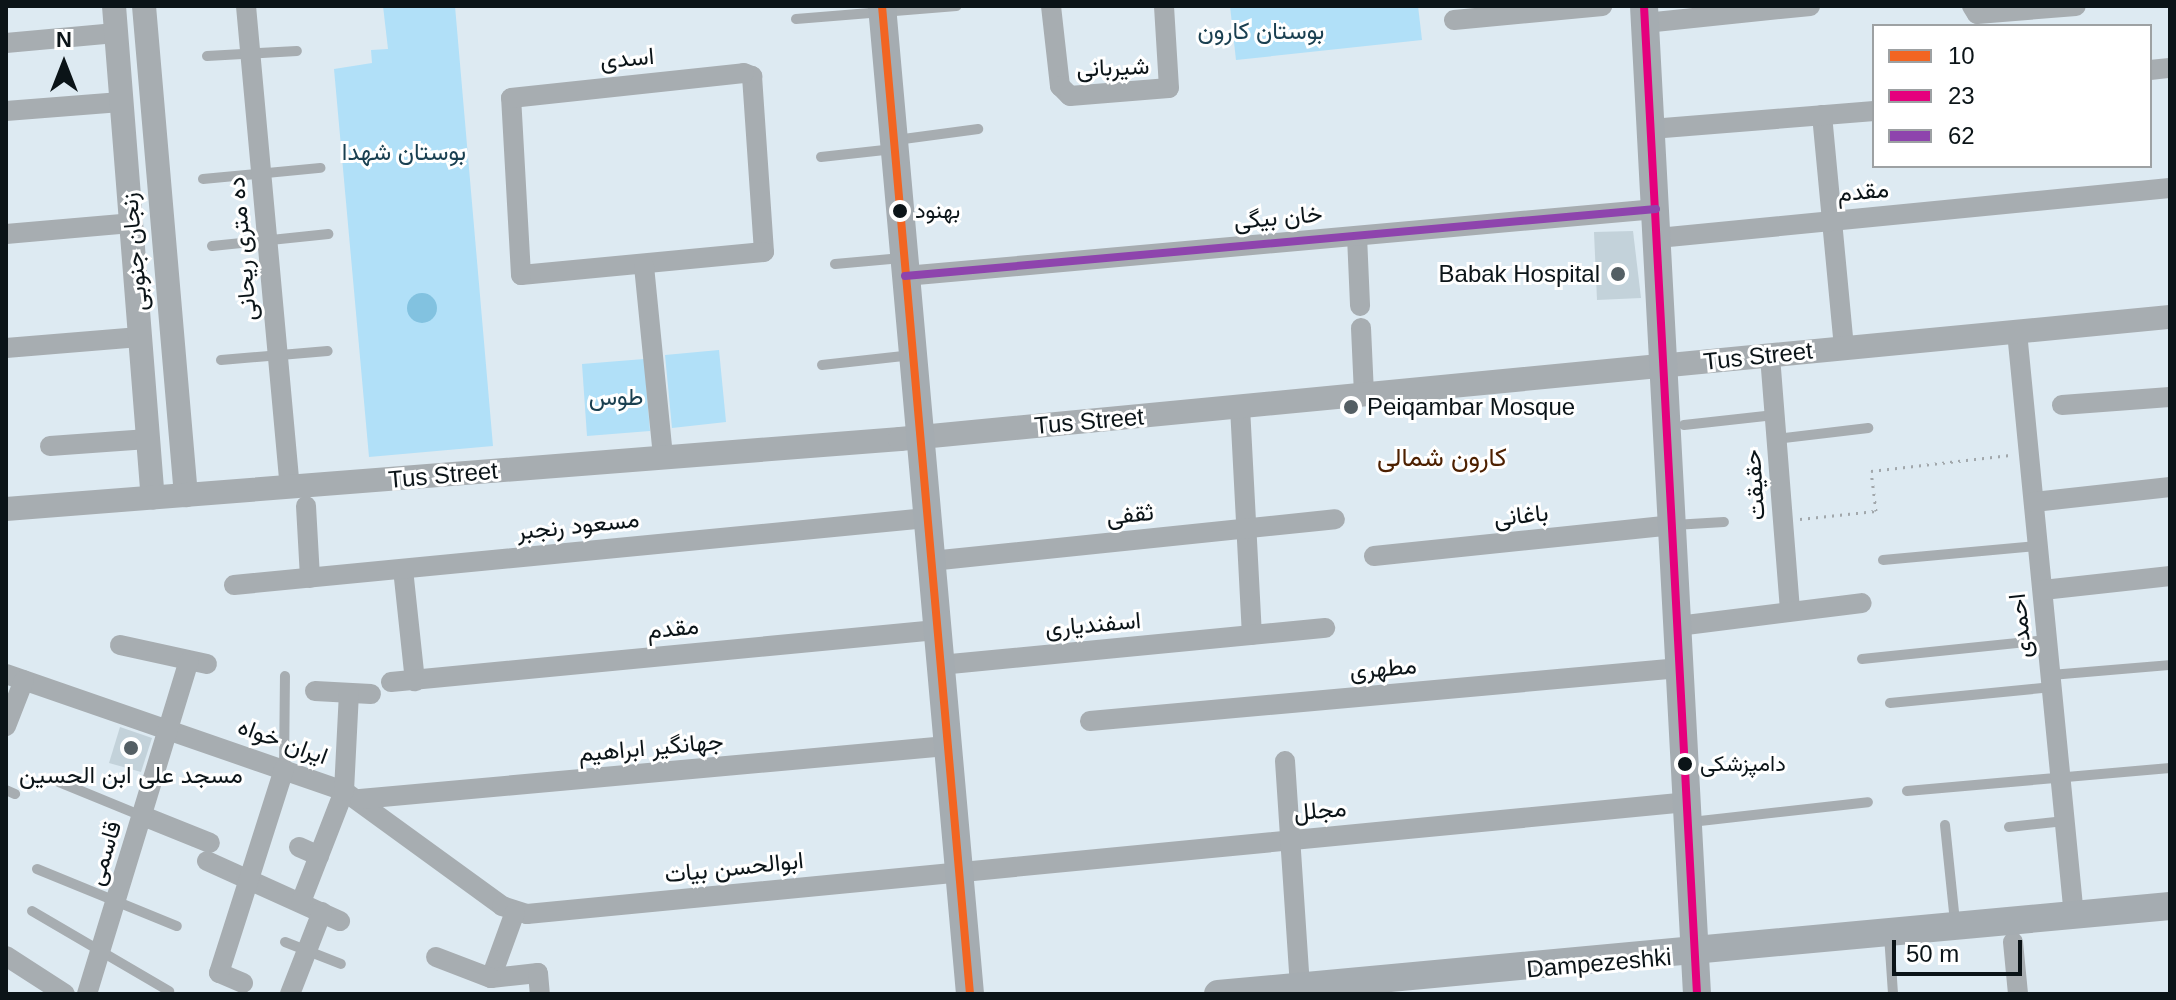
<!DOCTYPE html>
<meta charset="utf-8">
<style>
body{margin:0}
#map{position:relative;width:2176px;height:1000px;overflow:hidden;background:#ddeaf2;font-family:Arial,Vazirmatn,sans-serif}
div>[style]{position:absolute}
.green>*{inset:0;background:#b1e0f8}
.water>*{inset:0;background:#82c2e0}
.round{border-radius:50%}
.building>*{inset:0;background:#c3d2da}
.path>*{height:3px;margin-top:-1.5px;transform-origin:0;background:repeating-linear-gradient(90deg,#a1a7ab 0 2px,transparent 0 8px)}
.service>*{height:10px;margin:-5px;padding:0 5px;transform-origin:5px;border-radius:5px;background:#a7adb1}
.minor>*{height:20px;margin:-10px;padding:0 10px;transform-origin:10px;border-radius:10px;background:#a7adb1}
.tertiary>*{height:24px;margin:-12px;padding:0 12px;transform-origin:12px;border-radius:12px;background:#a7adb1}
.secondary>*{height:28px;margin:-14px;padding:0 14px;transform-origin:14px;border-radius:14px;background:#a5acb1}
.bus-1>*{height:8px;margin:-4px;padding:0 4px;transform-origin:4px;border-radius:4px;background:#f26522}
.bus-2>*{height:8px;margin:-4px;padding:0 4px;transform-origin:4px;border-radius:4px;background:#e5007d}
.bus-3>*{height:8px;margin:-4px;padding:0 4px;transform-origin:4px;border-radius:4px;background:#8e44ad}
.dots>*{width:22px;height:22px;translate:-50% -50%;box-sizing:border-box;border:4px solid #fff;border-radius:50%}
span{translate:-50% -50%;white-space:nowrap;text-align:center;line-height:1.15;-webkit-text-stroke:6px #fff;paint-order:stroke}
.bus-label{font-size:22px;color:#0b1418}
.left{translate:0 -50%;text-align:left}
.park-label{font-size:24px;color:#1a4051}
.street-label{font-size:24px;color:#0b1418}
.poi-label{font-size:24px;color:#0b1418}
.right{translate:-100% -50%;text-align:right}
.neighbourhood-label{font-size:26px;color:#4d2000}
.frame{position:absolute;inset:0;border:8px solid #0b1418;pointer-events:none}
.legend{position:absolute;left:1872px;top:24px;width:280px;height:144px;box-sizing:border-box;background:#fff;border:2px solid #9da1a3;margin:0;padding:10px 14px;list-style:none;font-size:24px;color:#0b1418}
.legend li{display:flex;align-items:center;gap:16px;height:40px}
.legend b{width:40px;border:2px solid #9da1a3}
.north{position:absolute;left:24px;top:24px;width:80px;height:80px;-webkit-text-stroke:6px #fff;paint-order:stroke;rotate:0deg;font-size:22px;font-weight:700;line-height:32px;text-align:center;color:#0b1418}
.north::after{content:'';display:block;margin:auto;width:28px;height:36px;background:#0b1418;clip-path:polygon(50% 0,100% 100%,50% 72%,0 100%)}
.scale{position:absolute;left:1892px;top:940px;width:130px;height:36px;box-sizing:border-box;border:4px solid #0b1418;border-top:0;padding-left:10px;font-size:24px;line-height:28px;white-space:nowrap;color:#0b1418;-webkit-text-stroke:6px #fff;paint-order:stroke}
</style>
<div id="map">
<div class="green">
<i style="clip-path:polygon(383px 6px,455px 6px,493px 446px,369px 457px,334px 69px,372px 63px,371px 50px,388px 49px)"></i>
<i style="clip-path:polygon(1230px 6px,1418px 6px,1422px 40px,1236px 60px)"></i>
<i style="clip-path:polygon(719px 350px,726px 422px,672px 428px,665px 355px)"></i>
<i style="clip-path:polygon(644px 359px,650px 431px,587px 436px,582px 364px)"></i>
</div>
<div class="water">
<i class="round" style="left:407px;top:293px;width:30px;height:30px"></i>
</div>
<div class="building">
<i style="clip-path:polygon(1633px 231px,1641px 298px,1597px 300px,1594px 232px)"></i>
<i style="clip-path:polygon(120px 727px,152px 738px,141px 772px,109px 763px)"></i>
</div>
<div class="path">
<i style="left:1800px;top:519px;width:76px;rotate:-6deg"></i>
<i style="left:1876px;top:511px;width:40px;rotate:-97.1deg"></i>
<i style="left:1871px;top:471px;width:140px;rotate:-6.6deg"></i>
</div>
<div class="service">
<i style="left:796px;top:19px;width:161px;rotate:-4.6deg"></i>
<i style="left:207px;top:56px;width:90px;rotate:-3.2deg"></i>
<i style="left:896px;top:140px;width:83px;rotate:-7.6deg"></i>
<i style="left:821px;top:157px;width:73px;rotate:-6.3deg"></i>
<i style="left:203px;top:179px;width:118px;rotate:-5.4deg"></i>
<i style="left:212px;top:246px;width:117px;rotate:-5.9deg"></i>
<i style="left:835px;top:264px;width:67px;rotate:-5.1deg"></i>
<i style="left:221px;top:360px;width:107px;rotate:-4.8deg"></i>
<i style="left:822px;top:365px;width:91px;rotate:-6.3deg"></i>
<i style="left:1684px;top:425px;width:91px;rotate:-6.3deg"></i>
<i style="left:1776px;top:439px;width:93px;rotate:-6.8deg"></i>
<i style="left:1674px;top:525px;width:50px;rotate:-3.4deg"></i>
<i style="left:1883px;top:560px;width:156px;rotate:-5.2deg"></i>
<i style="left:1862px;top:659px;width:186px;rotate:-5.9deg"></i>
<i style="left:2051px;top:675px;width:118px;rotate:-4.8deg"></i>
<i style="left:1890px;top:703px;width:163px;rotate:-5.6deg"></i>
<i style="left:284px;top:769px;width:93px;rotate:-89.4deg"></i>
<i style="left:59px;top:782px;width:90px;rotate:22.3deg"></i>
<i style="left:6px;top:790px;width:10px;rotate:24deg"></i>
<i style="left:1907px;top:791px;width:264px;rotate:-5deg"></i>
<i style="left:1691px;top:822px;width:178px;rotate:-6.4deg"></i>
<i style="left:1945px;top:825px;width:98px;rotate:84.1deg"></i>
<i style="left:2009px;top:827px;width:56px;rotate:-6.1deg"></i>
<i style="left:37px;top:869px;width:151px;rotate:22.2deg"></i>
<i style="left:32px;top:911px;width:159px;rotate:30.3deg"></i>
<i style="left:1889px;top:935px;width:59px;rotate:86.1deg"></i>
<i style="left:285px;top:942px;width:60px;rotate:21.4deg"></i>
</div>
<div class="minor">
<i style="left:246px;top:6px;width:483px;rotate:84.8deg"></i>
<i style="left:1051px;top:6px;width:81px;rotate:83.6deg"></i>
<i style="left:1060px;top:86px;width:14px;rotate:45deg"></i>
<i style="left:1070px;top:96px;width:99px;rotate:-4.6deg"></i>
<i style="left:1169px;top:88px;width:82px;rotate:-93.5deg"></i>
<i style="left:1972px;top:6px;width:9px;rotate:58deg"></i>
<i style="left:1977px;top:14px;width:99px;rotate:-4.6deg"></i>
<i style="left:1454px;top:20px;width:149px;rotate:-5.4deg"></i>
<i style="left:1645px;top:23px;width:166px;rotate:-5.9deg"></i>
<i style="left:6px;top:43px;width:110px;rotate:-5.2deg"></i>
<i style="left:2150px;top:70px;width:20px;rotate:-6deg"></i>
<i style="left:744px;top:73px;width:9px;rotate:21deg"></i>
<i style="left:752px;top:76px;width:176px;rotate:86.1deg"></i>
<i style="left:764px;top:252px;width:244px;rotate:174.6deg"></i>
<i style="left:521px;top:275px;width:177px;rotate:-93.2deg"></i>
<i style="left:511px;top:98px;width:234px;rotate:-6.1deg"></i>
<i style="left:6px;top:111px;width:115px;rotate:-4.5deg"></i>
<i style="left:1822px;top:115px;width:233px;rotate:84.6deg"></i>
<i style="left:1651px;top:129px;width:224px;rotate:-4.6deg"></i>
<i style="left:6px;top:234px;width:125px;rotate:-5deg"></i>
<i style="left:1357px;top:236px;width:70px;rotate:87.5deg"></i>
<i style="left:1658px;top:238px;width:514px;rotate:-5.58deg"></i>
<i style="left:644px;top:266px;width:192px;rotate:84.3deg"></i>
<i style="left:905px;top:276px;width:754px;rotate:-5.1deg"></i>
<i style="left:1361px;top:328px;width:67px;rotate:87.4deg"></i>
<i style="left:2017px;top:332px;width:587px;rotate:84.43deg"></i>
<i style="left:6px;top:348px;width:134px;rotate:-4.7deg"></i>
<i style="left:1770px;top:356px;width:256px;rotate:85.5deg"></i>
<i style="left:2062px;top:405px;width:108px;rotate:-4.2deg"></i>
<i style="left:1240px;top:407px;width:228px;rotate:87deg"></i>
<i style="left:50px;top:446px;width:98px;rotate:-4.1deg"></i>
<i style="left:2034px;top:502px;width:137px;rotate:-6.3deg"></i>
<i style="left:306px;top:506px;width:72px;rotate:86.8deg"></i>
<i style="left:1374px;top:556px;width:301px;rotate:-5.9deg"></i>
<i style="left:931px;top:561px;width:406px;rotate:-5.9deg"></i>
<i style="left:403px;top:569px;width:113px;rotate:83.9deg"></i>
<i style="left:234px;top:585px;width:696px;rotate:-5.52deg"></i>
<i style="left:2043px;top:590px;width:128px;rotate:-6.3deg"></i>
<i style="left:1678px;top:626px;width:185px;rotate:-7.1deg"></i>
<i style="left:120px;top:645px;width:89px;rotate:12.3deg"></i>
<i style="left:940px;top:665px;width:387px;rotate:-5.5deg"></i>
<i style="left:6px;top:674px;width:358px;rotate:19.1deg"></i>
<i style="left:344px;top:791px;width:195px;rotate:36deg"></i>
<i style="left:502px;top:906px;width:26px;rotate:18deg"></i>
<i style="left:527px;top:914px;width:1165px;rotate:-5.51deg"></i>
<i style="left:391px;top:682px;width:548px;rotate:-5.44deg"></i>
<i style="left:315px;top:691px;width:56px;rotate:3.1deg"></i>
<i style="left:1090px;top:721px;width:592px;rotate:-5.13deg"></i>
<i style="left:6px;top:726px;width:49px;rotate:-68.6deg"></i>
<i style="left:1285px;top:761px;width:226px;rotate:86.2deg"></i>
<i style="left:360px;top:799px;width:589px;rotate:-5.16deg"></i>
<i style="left:143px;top:816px;width:72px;rotate:21.9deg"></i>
<i style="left:299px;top:847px;width:22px;rotate:24deg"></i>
<i style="left:207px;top:861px;width:146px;rotate:24.3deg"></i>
<i style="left:301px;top:902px;width:119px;rotate:-68.8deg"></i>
<i style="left:344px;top:791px;width:98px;rotate:-87.1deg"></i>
<i style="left:515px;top:912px;width:70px;rotate:110deg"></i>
<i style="left:491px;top:978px;width:47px;rotate:-6.1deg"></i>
<i style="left:538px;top:973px;width:21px;rotate:85deg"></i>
<i style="left:2013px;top:942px;width:52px;rotate:84.5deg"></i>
<i style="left:6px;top:956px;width:70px;rotate:32.8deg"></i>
<i style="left:436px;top:957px;width:59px;rotate:20.9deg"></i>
<i style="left:243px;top:983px;width:26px;rotate:-157deg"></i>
<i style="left:219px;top:973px;width:214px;rotate:-72.3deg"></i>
<i style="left:87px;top:994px;width:348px;rotate:-73deg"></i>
<i style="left:290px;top:994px;width:88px;rotate:-68.7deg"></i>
</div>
<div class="tertiary">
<i style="left:114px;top:6px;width:493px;rotate:85.5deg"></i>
<i style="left:144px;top:6px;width:491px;rotate:85.1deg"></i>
<i style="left:6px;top:509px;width:897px;rotate:-4.48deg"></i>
<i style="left:900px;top:439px;width:1276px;rotate:-5.49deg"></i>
</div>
<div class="secondary">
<i style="left:882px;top:6px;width:992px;rotate:84.91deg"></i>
<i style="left:1644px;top:6px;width:989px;rotate:86.93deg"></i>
<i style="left:1218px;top:994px;width:956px;rotate:-5.28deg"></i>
</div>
<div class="bus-1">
<i style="left:882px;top:6px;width:992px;rotate:84.91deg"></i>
</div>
<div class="bus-2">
<i style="left:1644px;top:6px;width:989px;rotate:86.93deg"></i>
</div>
<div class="bus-3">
<i style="left:905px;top:276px;width:754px;rotate:-5.1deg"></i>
</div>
<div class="dots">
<i style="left:900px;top:211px;background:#0b1418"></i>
<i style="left:1618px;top:274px;background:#545f64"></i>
<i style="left:1351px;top:407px;background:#545f64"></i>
<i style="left:131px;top:748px;background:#545f64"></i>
<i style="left:1685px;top:764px;background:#0b1418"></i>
</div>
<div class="bus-label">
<span class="left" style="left:915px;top:211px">بهنود</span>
<span class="left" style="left:1700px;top:764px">دامپزشکی</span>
</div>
<div class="park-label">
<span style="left:1261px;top:31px">بوستان کارون</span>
<span style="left:404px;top:152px">بوستان شهدا</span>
<span style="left:616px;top:397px">طوس</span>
</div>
<div class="street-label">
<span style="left:627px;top:58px;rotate:-5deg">اسدی</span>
<span style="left:1113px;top:67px;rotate:-2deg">شیربانی</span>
<span style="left:1863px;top:191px;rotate:-5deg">مقدم</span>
<span style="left:1278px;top:217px;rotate:-5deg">خان بیگی</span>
<span style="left:242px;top:249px;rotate:-95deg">ده متری ریحانی</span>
<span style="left:134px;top:252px;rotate:-95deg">زنجان جنوبی</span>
<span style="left:1758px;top:356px;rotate:-6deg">Tus Street</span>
<span style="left:1089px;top:421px;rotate:-5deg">Tus Street</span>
<span style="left:443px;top:475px;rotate:-5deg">Tus Street</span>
<span style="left:1754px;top:485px;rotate:-94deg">حقیقت</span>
<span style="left:1130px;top:514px;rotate:-6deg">ثقفی</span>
<span style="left:1521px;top:515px;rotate:-6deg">باغانی</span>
<span style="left:578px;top:525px;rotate:-6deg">مسعود رنجبر</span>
<span style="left:1093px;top:624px;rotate:-5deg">اسفندیاری</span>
<span style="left:2020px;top:626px;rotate:-96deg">احمدی</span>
<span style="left:673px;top:628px;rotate:-6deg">مقدم</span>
<span style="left:1383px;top:668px;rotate:-5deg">مطهری</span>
<span style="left:283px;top:741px;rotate:20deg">ایران خواه</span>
<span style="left:651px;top:747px;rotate:-5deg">جهانگیر ابراهیم</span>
<span style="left:1320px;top:810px;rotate:-5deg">مجلل</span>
<span style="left:104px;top:853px;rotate:-73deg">قاسمی</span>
<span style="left:734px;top:867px;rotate:-6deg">ابوالحسن بیات</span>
<span style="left:1599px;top:963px;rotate:-5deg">Dampezeshki</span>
</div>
<div class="poi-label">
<span class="right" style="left:1600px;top:274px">Babak Hospital</span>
<span class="left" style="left:1367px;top:407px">Peiqambar Mosque</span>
<span style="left:131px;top:775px">مسجد علی ابن الحسین</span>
</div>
<div class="neighbourhood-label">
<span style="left:1442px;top:458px">کارون شمالی</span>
</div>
<div class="frame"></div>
<ul class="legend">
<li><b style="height:10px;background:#f26522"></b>10</li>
<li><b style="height:10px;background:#e5007d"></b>23</li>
<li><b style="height:10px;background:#8e44ad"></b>62</li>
</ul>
<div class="north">N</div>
<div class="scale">50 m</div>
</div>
